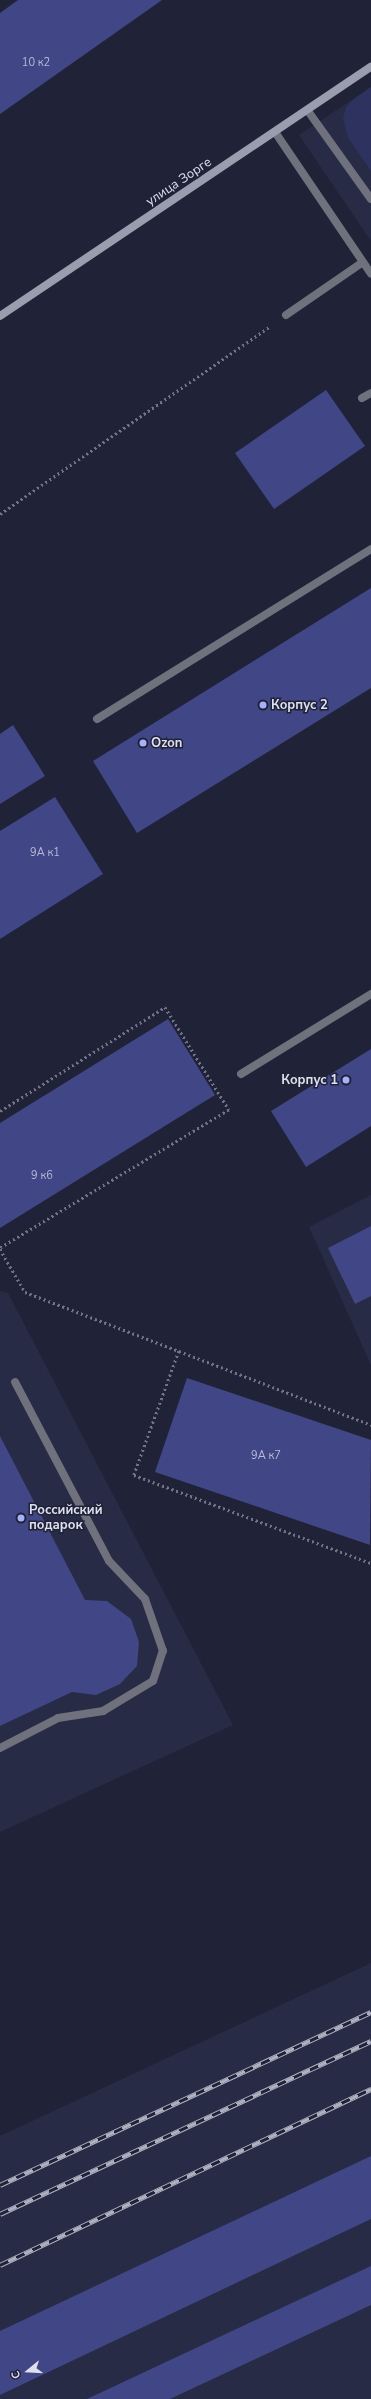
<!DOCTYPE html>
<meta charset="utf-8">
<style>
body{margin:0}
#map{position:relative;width:371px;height:2399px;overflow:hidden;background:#202337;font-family:"Nunito Sans",sans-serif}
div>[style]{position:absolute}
.built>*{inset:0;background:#272b45}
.green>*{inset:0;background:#2d325e}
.building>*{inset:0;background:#414686}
.path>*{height:2.5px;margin-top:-1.25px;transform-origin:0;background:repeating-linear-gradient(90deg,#727486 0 2px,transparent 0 5px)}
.lane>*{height:8px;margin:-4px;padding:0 4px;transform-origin:4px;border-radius:4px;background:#6f717c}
.secondary>*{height:8px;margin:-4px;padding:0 4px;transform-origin:4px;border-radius:4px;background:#9a9dae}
.rail>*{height:4.5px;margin-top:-2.25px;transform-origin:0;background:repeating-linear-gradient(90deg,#202337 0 9px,#afb1c1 0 18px);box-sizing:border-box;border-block:1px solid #afb1c1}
.dots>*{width:11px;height:11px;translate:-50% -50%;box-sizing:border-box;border:2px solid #202337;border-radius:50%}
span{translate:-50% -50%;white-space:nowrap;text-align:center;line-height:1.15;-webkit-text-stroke:3px #202337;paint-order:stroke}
.number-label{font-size:11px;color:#b7bad4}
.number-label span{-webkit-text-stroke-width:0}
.street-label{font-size:13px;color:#dee0ee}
.poi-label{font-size:13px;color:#dee0ee;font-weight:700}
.left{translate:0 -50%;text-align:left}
.right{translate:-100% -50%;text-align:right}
.north{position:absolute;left:8px;top:2351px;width:40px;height:40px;-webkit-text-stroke:3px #202337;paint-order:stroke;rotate:252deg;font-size:11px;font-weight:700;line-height:16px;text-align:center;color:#dee0ee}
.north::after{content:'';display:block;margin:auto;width:14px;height:18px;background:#dee0ee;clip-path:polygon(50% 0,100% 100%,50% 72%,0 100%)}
</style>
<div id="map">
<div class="built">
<i style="clip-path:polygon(371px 87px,371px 241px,299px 135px)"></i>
<i style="clip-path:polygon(371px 1195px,371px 1365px,309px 1227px)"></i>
<i style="clip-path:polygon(0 1291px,8px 1293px,233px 1725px,0 1832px)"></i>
<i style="clip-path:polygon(371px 1963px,371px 2399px,0 2399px,0 2136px)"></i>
</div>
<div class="green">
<i style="clip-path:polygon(371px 87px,371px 171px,348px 138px,343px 118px,346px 107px,355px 98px)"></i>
</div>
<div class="building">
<i style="clip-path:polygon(18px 0,162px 0,0 114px,0 13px)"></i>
<i style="clip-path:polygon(326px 390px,365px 446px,274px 509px,235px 453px)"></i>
<i style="clip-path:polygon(371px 588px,371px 688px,137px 833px,93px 761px)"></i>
<i style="clip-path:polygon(13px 725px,45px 776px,0 804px,0 734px)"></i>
<i style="clip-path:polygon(55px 797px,103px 874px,0 939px,0 831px)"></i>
<i style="clip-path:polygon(168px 1019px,215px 1095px,0 1228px,0 1123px)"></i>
<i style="clip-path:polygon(371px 1049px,371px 1126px,306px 1167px,271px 1111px)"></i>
<i style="clip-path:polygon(371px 1226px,371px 1296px,355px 1304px,328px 1248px)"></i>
<i style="clip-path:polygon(187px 1378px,371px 1440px,370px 1545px,155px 1472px)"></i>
<i style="clip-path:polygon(0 1436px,85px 1600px,107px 1601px,131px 1619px,139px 1642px,137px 1666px,120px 1684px,96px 1695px,72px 1692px,0 1726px)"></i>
<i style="clip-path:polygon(371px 2156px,371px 2219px,0 2395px,0 2331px)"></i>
<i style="clip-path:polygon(371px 2266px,371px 2305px,170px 2399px,87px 2399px)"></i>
</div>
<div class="path">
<i style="left:0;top:514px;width:328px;rotate:-34.8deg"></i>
<i style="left:0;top:1111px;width:195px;rotate:-32.2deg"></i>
<i style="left:165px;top:1007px;width:121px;rotate:58.1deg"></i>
<i style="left:229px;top:1110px;width:267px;rotate:148.9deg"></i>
<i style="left:0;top:1249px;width:50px;rotate:59.8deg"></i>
<i style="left:25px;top:1292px;width:371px;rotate:21deg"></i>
<i style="left:179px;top:1351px;width:132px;rotate:109.9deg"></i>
<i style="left:134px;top:1475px;width:253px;rotate:20.4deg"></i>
</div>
<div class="lane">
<i style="left:308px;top:111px;width:108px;rotate:54.4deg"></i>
<i style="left:275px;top:132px;width:171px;rotate:55.9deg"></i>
<i style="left:286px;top:315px;width:93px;rotate:-34.5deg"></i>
<i style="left:362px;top:398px;width:10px;rotate:-29deg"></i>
<i style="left:97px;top:719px;width:322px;rotate:-31.8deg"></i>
<i style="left:241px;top:1074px;width:153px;rotate:-31.6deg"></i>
<i style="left:0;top:1748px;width:65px;rotate:-27.3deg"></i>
<i style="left:58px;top:1718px;width:46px;rotate:-8.8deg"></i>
<i style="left:103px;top:1711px;width:58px;rotate:-31deg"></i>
<i style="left:153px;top:1681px;width:32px;rotate:-72deg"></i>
<i style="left:163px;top:1651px;width:55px;rotate:-109.1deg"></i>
<i style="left:145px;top:1599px;width:52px;rotate:-133.5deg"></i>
<i style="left:109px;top:1561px;width:202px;rotate:-117.7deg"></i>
</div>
<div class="secondary">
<i style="left:0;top:316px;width:447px;rotate:-33.9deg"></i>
</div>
<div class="rail">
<i style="left:0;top:2185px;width:409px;rotate:-25deg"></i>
<i style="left:0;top:2214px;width:409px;rotate:-25deg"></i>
<i style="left:0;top:2265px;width:411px;rotate:-25.4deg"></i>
</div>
<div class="dots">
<i style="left:263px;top:705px;background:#a6b1fc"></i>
<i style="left:143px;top:743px;background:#a6b1fc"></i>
<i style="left:346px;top:1080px;background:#a6b1fc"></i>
<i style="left:21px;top:1518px;background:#a6b1fc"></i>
</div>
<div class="number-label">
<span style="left:36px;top:63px">10 к2</span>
<span style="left:45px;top:853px">9А к1</span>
<span style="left:42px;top:1176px">9 к6</span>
<span style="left:266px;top:1456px">9А к7</span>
</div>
<div class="street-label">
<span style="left:179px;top:182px;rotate:-34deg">улица Зорге</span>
</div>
<div class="poi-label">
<span class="left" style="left:271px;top:705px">Корпус 2</span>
<span class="left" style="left:151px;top:743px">Ozon</span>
<span class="right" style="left:338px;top:1080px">Корпус 1</span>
<span class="left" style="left:29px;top:1518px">Российский<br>подарок</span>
</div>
<div class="north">С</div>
</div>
